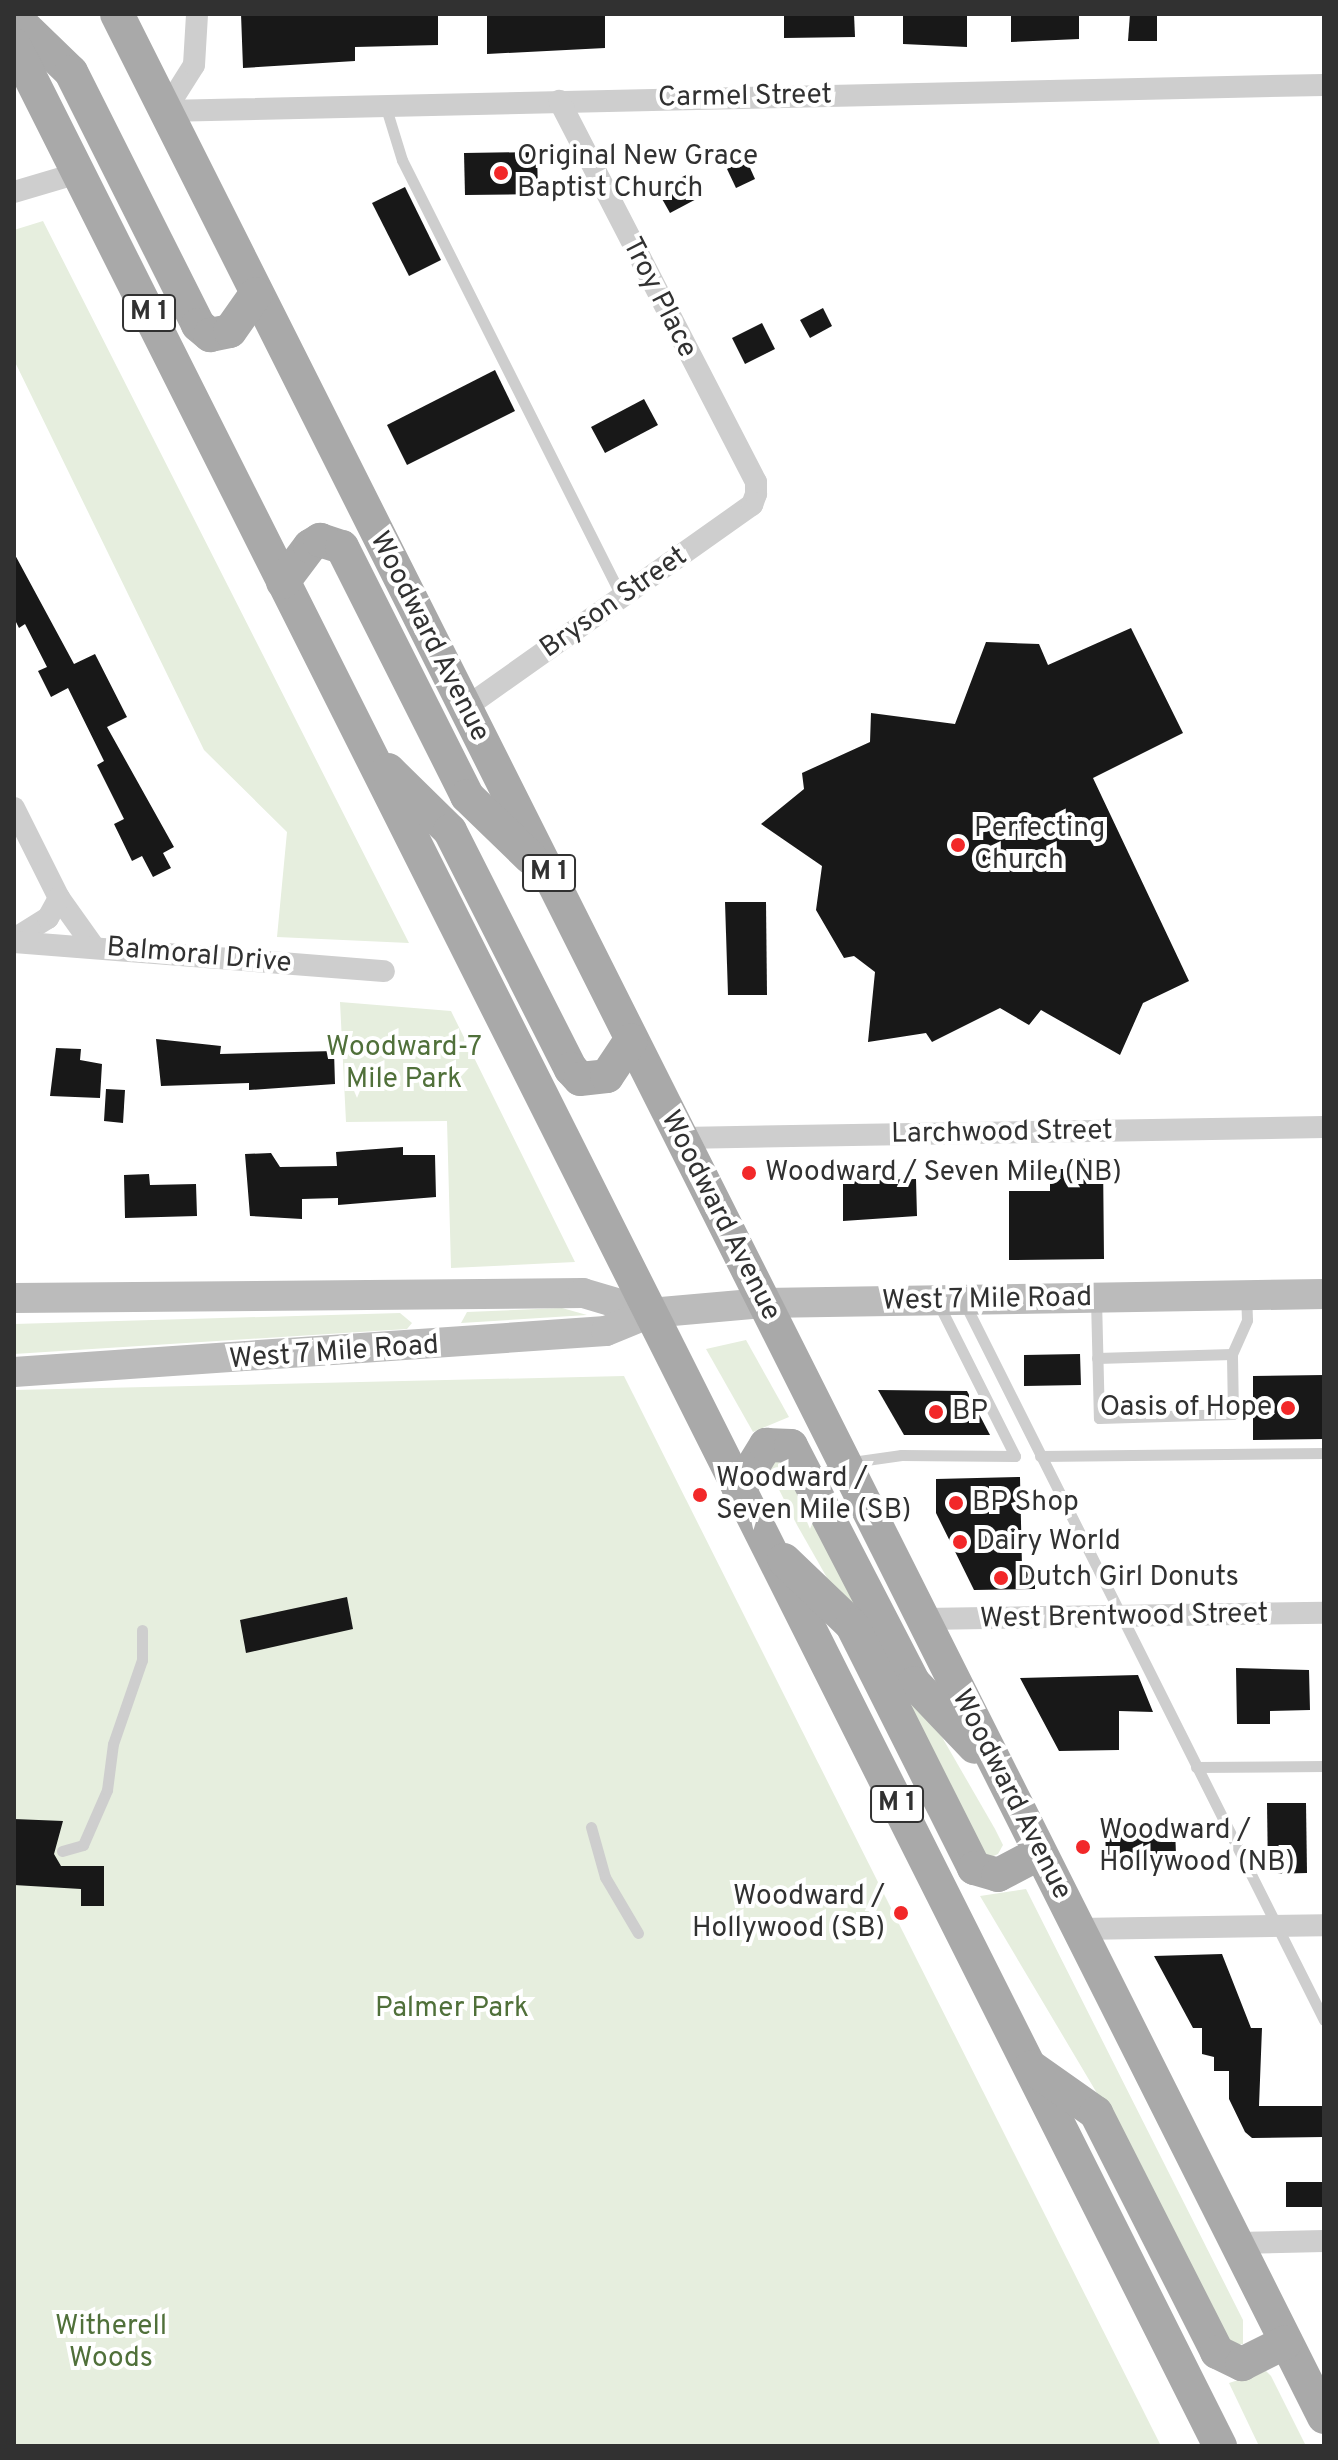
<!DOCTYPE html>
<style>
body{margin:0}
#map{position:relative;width:1338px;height:2460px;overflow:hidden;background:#fff;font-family:Overpass,sans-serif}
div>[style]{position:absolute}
.green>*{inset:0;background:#e6eede}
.building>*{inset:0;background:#181818}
.service>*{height:11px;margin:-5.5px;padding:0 5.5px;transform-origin:5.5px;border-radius:5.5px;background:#cecece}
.minor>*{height:22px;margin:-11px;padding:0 11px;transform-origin:11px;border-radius:11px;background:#cecece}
.secondary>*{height:30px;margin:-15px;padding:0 15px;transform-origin:15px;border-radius:15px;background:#bbb}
.primary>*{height:34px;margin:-17px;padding:0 17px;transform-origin:17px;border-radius:17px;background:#a9a9a9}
.dots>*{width:22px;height:22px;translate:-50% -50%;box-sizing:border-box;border:4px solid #fff;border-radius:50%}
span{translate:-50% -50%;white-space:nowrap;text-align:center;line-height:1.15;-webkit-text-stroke:8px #fff;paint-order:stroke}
.shield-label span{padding:2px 6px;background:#fff;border:2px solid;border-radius:6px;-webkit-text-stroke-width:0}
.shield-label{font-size:26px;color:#313131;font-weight:700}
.street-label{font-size:28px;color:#313131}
.poi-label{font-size:28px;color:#313131}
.left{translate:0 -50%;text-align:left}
.right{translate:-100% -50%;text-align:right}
.park-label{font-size:28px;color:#50703a}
.frame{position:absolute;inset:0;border:16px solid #313131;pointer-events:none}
</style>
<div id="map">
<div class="green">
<i style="clip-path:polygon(43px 221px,409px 943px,277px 937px,287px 832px,204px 750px,14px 360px,14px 230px)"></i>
<i style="clip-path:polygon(340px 1002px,451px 1011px,575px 1262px,451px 1268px,447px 1121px,346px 1122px)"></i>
<i style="clip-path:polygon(562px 1308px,587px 1315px,461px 1323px,467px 1312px)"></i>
<i style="clip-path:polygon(400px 1313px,412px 1323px,407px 1329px,14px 1354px,14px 1324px)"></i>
<i style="clip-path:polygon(746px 1340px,789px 1417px,753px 1432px,706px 1349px)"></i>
<i style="clip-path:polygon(624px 1376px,1161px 2446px,14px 2446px,14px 1390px)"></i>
<i style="clip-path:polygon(780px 1456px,995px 1829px,1003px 1845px,998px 1854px,987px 1859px,797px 1525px,768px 1468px)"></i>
<i style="clip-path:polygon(1026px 1889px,1243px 2320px,1243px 2344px,1226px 2345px,1101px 2100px,980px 1896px)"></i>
<i style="clip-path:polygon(1266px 2371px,1271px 2376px,1306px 2446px,1259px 2446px,1229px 2383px)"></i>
</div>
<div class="building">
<i style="clip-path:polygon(241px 14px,438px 14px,438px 45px,355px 47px,355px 61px,243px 68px)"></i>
<i style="clip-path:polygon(605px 14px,605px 48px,487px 54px,487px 16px)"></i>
<i style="clip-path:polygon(784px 14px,854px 14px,855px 37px,784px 38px)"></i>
<i style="clip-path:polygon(903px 14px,967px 14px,967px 47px,903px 44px)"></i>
<i style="clip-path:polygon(1011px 14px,1079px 14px,1079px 39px,1011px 42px)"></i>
<i style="clip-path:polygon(1130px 14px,1157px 14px,1157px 41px,1128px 41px)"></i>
<i style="clip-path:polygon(537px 152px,538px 194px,465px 195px,464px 153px)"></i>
<i style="clip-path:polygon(746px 159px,755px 179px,736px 188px,727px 169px)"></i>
<i style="clip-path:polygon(690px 173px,702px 196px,670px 213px,657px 190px)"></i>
<i style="clip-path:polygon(405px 187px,441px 260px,409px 276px,372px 203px)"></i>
<i style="clip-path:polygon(823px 308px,832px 326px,810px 338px,800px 320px)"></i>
<i style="clip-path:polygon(762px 323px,775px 349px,745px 364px,732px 338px)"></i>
<i style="clip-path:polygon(495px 370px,515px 411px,407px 465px,387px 425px)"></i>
<i style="clip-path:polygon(644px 399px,658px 425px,605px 453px,591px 427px)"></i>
<i style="clip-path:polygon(14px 553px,74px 664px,95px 654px,127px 717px,107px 727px,174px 847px,163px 853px,171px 868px,153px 877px,142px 856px,132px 861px,114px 824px,124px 819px,97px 765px,104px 761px,68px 688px,51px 697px,38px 671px,47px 667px,25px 624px,19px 628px,14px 618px)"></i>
<i style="clip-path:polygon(1131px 628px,1183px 733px,1093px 778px,1189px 981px,1143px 1003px,1120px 1055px,1041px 1010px,1029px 1025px,1000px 1008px,932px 1042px,926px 1033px,868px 1042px,875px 972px,854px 956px,844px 958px,816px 910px,822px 866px,761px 824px,804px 789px,802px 773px,870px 742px,871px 713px,955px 724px,986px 642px,1039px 644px,1048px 665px)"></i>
<i style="clip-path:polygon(725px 902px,766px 902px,767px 995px,728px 995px)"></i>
<i style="clip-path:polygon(156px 1039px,221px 1046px,220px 1054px,334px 1051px,335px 1084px,249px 1090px,249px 1083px,161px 1086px)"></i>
<i style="clip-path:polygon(56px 1048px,81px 1049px,80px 1060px,102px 1064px,100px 1098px,50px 1096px)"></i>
<i style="clip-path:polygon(106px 1089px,125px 1090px,123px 1123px,104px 1121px)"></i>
<i style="clip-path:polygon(403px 1147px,403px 1155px,435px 1155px,436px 1197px,338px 1205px,338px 1198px,302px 1199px,302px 1219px,250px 1216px,245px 1154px,271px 1153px,280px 1167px,337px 1166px,336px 1152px)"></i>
<i style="clip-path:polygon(1103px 1158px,1104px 1259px,1009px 1260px,1009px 1191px,1050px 1191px,1050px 1169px,1071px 1169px,1071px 1159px)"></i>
<i style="clip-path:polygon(875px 1172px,875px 1180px,916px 1179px,917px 1216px,843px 1221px,843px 1173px)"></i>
<i style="clip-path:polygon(149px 1174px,150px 1185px,196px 1184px,197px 1216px,125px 1218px,124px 1175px)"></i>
<i style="clip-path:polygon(1080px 1354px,1081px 1385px,1024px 1386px,1024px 1355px)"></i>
<i style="clip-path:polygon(1324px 1375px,1324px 1439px,1253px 1440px,1253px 1376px)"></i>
<i style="clip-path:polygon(878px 1390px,967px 1391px,990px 1435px,904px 1435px)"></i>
<i style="clip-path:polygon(1020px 1477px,1022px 1567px,1035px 1567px,1035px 1589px,974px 1590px,936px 1513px,936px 1479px)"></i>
<i style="clip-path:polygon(347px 1597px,353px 1629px,246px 1653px,240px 1620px)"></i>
<i style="clip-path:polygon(1236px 1668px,1309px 1670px,1310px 1710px,1270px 1711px,1270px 1724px,1237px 1724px)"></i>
<i style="clip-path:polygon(1138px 1675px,1153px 1712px,1119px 1711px,1119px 1750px,1059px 1751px,1020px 1678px)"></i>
<i style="clip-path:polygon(1267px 1803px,1306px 1803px,1307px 1873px,1268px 1874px)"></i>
<i style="clip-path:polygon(14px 1819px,63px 1821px,54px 1854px,61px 1866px,104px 1866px,104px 1906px,81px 1906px,81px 1889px,14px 1885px)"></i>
<i style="clip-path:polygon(1175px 1828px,1176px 1855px,1106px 1856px,1105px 1829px)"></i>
<i style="clip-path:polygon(1222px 1954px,1251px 2028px,1262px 2028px,1259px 2106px,1322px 2106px,1323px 2137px,1252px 2138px,1245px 2132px,1229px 2099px,1229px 2071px,1214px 2071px,1214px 2057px,1202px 2054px,1202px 2028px,1193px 2028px,1154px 1956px)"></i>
<i style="clip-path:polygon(1286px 2182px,1324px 2182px,1324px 2207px,1286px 2207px)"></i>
</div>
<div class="service">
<i style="left:386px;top:108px;width:54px;rotate:72.9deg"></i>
<i style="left:402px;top:160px;width:490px;rotate:63.3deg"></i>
<i style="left:1096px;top:1299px;width:119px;rotate:88.6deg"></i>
<i style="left:1099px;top:1418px;width:134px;rotate:-1.7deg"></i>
<i style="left:1233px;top:1414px;width:60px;rotate:-91deg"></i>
<i style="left:1232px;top:1354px;width:37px;rotate:-66deg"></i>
<i style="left:1247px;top:1320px;width:24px;rotate:-92deg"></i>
<i style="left:965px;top:1304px;width:801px;rotate:63.37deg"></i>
<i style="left:1097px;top:1358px;width:135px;rotate:-1.7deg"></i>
<i style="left:1040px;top:1456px;width:284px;rotate:-0.6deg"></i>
<i style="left:811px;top:1479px;width:38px;rotate:-25deg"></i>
<i style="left:845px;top:1463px;width:57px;rotate:-8.1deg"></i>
<i style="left:901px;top:1455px;width:114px;rotate:0.5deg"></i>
<i style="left:1015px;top:1456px;width:174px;rotate:-116.7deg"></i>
<i style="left:1196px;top:1767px;width:128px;rotate:-0.4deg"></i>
<i style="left:591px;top:1827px;width:52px;rotate:74.4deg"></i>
<i style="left:605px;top:1877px;width:65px;rotate:59.5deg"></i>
<i style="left:62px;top:1851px;width:22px;rotate:-16deg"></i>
<i style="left:83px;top:1845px;width:60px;rotate:-66.4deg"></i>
<i style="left:107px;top:1790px;width:46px;rotate:-82.6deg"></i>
<i style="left:113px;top:1744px;width:89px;rotate:-71deg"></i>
<i style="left:142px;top:1660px;width:30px;rotate:-90deg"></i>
</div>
<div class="minor">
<i style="left:165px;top:111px;width:1159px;rotate:-1.29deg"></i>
<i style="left:165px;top:111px;width:54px;rotate:-57.8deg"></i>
<i style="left:194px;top:65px;width:51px;rotate:-86.6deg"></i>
<i style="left:14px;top:192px;width:67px;rotate:-16.5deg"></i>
<i style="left:465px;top:708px;width:352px;rotate:-35.3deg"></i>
<i style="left:752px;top:505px;width:12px;rotate:-70deg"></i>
<i style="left:756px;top:494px;width:12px;rotate:-90deg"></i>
<i style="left:756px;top:482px;width:429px;rotate:-117.3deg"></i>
<i style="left:14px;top:808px;width:101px;rotate:63.4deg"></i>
<i style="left:59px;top:898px;width:60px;rotate:54.5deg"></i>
<i style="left:14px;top:939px;width:40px;rotate:-32deg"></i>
<i style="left:48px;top:918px;width:23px;rotate:-61deg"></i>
<i style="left:14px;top:942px;width:371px;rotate:4.5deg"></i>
<i style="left:681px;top:1138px;width:643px;rotate:-0.98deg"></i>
<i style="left:924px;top:1619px;width:400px;rotate:-0.9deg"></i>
<i style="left:1078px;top:1929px;width:246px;rotate:-0.9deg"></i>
<i style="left:1237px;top:2243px;width:87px;rotate:-1.3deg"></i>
</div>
<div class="secondary">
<i style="left:14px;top:1298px;width:569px;rotate:-0.5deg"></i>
<i style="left:583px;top:1293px;width:70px;rotate:16.6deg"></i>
<i style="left:14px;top:1372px;width:593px;rotate:-3.96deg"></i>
<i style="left:606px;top:1331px;width:48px;rotate:-22.2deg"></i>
<i style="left:650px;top:1313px;width:114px;rotate:-5deg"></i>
<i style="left:764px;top:1303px;width:560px;rotate:-0.92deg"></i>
</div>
<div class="primary">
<i style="left:117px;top:14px;width:2689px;rotate:63.33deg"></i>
<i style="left:14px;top:17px;width:79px;rotate:44deg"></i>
<i style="left:71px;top:72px;width:283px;rotate:63.3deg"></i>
<i style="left:198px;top:325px;width:16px;rotate:40deg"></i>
<i style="left:210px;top:335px;width:20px;rotate:-11deg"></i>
<i style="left:230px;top:331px;width:45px;rotate:-54.9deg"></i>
<i style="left:14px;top:45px;width:2687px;rotate:63.33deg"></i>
<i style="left:283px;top:582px;width:45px;rotate:-53.1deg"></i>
<i style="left:310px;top:546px;width:12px;rotate:-31deg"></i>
<i style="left:320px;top:540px;width:23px;rotate:18deg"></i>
<i style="left:342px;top:547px;width:279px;rotate:63.3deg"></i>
<i style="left:467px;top:796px;width:88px;rotate:44.1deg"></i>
<i style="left:388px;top:770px;width:87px;rotate:44.5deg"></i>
<i style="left:450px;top:831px;width:267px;rotate:63.1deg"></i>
<i style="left:571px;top:1069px;width:13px;rotate:48deg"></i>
<i style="left:580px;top:1079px;width:27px;rotate:-6deg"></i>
<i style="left:607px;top:1076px;width:43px;rotate:-56.3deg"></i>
<i style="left:739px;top:1489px;width:52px;rotate:-58.5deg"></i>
<i style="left:766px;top:1445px;width:25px;rotate:2deg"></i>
<i style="left:791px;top:1446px;width:267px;rotate:62.6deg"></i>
<i style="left:914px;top:1683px;width:88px;rotate:46.4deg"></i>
<i style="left:784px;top:1560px;width:94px;rotate:43.7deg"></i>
<i style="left:852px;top:1625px;width:272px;rotate:63.3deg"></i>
<i style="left:974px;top:1868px;width:25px;rotate:16deg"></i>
<i style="left:998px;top:1875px;width:47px;rotate:-27.6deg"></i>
<i style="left:1031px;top:2067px;width:80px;rotate:35.3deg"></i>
<i style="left:1096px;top:2113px;width:268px;rotate:63.1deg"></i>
<i style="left:1217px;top:2352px;width:28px;rotate:26deg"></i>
<i style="left:1242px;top:2364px;width:49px;rotate:-26.6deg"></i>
</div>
<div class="dots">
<i style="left:501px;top:173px;background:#f22829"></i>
<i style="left:958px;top:845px;background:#f22829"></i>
<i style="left:749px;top:1173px;background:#f22829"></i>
<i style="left:1288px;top:1408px;background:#f22829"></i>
<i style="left:936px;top:1412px;background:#f22829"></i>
<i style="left:700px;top:1495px;background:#f22829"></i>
<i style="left:956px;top:1503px;background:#f22829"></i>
<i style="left:960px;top:1542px;background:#f22829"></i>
<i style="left:1001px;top:1578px;background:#f22829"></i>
<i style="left:1083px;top:1847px;background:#f22829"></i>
<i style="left:901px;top:1913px;background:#f22829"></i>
</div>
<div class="shield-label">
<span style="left:149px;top:313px">M 1</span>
<span style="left:549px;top:873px">M 1</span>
<span style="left:897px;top:1804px">M 1</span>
</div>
<div class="street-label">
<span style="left:745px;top:97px;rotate:-1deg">Carmel Street</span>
<span style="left:659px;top:298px;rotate:63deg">Troy Place</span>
<span style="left:614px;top:603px;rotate:-35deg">Bryson Street</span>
<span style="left:429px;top:637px;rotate:63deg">Woodward Avenue</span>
<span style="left:199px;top:956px;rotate:5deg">Balmoral Drive</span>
<span style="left:1002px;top:1133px;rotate:-1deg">Larchwood Street</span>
<span style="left:720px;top:1216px;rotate:63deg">Woodward Avenue</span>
<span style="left:987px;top:1300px;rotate:-1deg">West 7 Mile Road</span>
<span style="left:334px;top:1353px;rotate:-4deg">West 7 Mile Road</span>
<span style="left:1124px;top:1617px;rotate:-1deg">West Brentwood Street</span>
<span style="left:1011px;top:1795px;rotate:63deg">Woodward Avenue</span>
</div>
<div class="poi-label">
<span class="left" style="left:517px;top:173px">Original New Grace<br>Baptist Church</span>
<span class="left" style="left:974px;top:845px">Perfecting<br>Church</span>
<span class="left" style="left:765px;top:1173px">Woodward / Seven Mile (NB)</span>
<span class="right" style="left:1272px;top:1408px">Oasis of Hope</span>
<span class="left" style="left:952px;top:1412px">BP</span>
<span class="left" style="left:716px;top:1495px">Woodward /<br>Seven Mile (SB)</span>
<span class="left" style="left:972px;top:1503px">BP Shop</span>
<span class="left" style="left:976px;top:1542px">Dairy World</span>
<span class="left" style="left:1017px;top:1578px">Dutch Girl Donuts</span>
<span class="left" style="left:1099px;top:1847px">Woodward /<br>Hollywood (NB)</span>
<span class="right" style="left:885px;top:1913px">Woodward /<br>Hollywood (SB)</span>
</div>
<div class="park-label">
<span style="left:404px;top:1064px">Woodward-7<br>Mile Park</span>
<span style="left:452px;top:2009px">Palmer Park</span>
<span style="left:111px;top:2343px">Witherell<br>Woods</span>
</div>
<div class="frame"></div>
</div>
